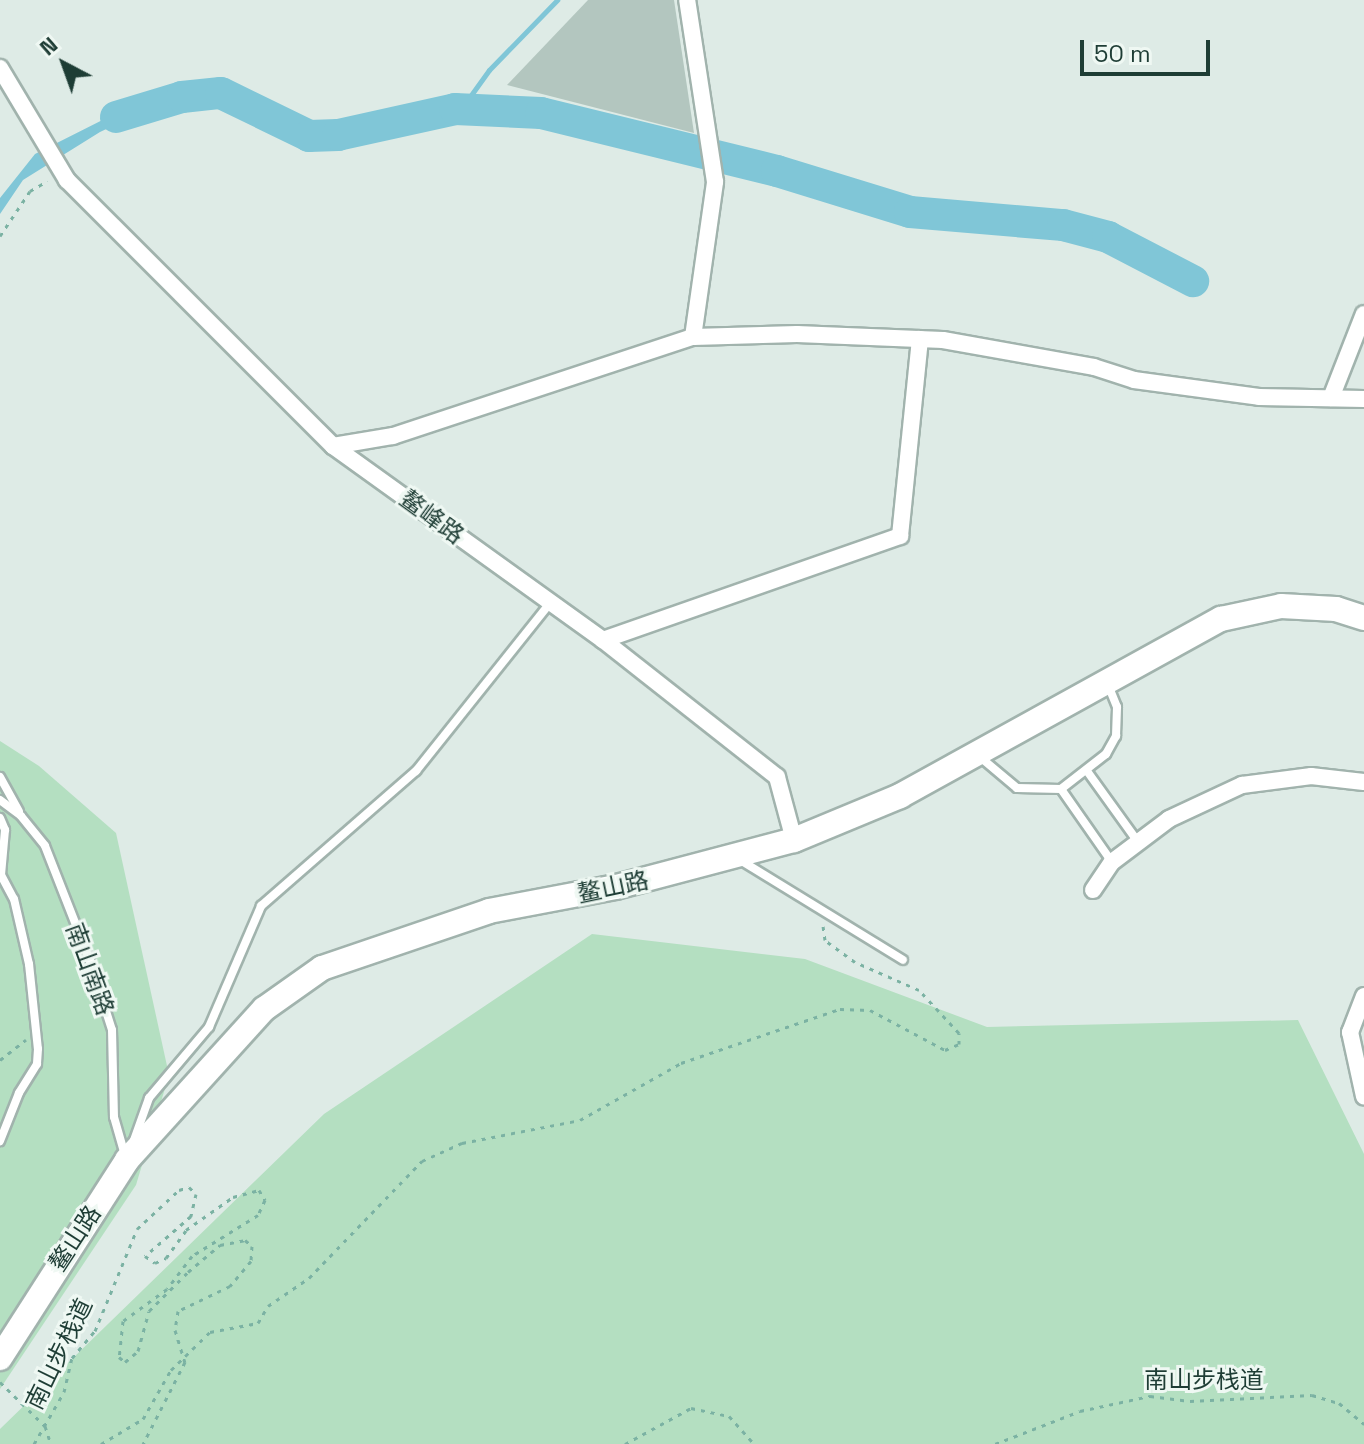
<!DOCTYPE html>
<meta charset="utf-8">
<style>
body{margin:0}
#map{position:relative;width:1364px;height:1444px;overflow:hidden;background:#deebe6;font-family:"Space Grotesk","Noto Sans SC",sans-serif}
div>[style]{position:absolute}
.green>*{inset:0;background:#b4dfc1}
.water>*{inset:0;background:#80c6d7}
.stream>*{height:5px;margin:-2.5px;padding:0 2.5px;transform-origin:2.5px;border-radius:2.5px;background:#80c6d7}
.river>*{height:32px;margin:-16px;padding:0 16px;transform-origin:16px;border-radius:16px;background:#80c6d7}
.building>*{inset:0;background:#b3c6bf}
.path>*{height:3px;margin-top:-1.5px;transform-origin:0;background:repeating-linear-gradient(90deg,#7bb2a3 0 4px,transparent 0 10px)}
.roads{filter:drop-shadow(2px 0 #a1b3ad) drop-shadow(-2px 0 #a1b3ad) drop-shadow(0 2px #a1b3ad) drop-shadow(0 -2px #a1b3ad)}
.lane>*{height:8px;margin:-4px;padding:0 4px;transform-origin:4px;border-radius:4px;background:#fff}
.street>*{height:16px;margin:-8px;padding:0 8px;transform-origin:8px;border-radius:8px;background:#fff}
.secondary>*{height:24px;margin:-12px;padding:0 12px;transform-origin:12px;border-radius:12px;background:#fff}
span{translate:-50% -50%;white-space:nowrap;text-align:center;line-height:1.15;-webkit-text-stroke:6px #eff8f3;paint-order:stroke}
.street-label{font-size:24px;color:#1e3d35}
.north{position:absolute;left:24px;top:24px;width:80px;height:80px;-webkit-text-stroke:6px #eff8f3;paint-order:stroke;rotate:319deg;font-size:22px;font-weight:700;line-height:32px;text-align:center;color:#1e3d35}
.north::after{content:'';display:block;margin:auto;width:28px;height:36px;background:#1e3d35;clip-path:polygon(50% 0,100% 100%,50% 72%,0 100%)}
.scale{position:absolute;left:1080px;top:40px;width:130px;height:36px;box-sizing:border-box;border:4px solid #1e3d35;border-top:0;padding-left:10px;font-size:24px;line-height:28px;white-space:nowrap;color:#1e3d35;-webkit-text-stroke:6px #eff8f3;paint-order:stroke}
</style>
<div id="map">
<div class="green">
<i style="clip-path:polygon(0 741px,39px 766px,116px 833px,169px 1075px,136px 1185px,0 1389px)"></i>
<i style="clip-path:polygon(592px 934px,805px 959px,987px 1027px,1298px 1020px,1364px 1154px,1364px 1444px,0 1444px,0 1429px,324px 1114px)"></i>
</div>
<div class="water">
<i style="clip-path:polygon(166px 88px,155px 106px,100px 132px,23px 180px,0 214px,0 198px,35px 154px)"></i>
</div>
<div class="stream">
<i style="left:461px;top:109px;width:48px;rotate:-54.3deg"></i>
<i style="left:489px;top:70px;width:98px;rotate:-45.8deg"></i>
</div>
<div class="river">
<i style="left:116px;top:117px;width:69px;rotate:-16.9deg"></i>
<i style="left:182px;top:97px;width:39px;rotate:-6deg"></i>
<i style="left:221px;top:93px;width:98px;rotate:26deg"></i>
<i style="left:309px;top:136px;width:29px;rotate:-2deg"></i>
<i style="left:338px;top:135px;width:120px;rotate:-12.5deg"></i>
<i style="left:455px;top:109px;width:86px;rotate:2.7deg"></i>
<i style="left:541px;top:113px;width:243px;rotate:13.8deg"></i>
<i style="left:777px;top:171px;width:139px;rotate:17.1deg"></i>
<i style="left:910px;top:212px;width:154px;rotate:4.9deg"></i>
<i style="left:1063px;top:225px;width:47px;rotate:14.9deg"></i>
<i style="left:1108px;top:237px;width:96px;rotate:27.4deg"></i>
</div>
<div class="building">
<i style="clip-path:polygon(588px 0,674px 0,694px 133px,507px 85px)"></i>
</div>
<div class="path">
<i style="left:0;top:236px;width:54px;rotate:-56.3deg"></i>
<i style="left:30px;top:191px;width:20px;rotate:-30deg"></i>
<i style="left:0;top:1060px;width:33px;rotate:-38deg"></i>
<i style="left:0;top:1382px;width:63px;rotate:44.4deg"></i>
<i style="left:45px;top:1426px;width:19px;rotate:72deg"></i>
<i style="left:34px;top:1444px;width:60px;rotate:-60deg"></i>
<i style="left:64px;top:1392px;width:35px;rotate:-77deg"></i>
<i style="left:72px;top:1358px;width:35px;rotate:-50deg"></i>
<i style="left:95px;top:1331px;width:110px;rotate:-67.6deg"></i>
<i style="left:137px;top:1229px;width:57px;rotate:-42.9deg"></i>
<i style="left:179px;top:1190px;width:10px;rotate:-17deg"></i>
<i style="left:189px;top:1187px;width:10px;rotate:45deg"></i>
<i style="left:196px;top:1194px;width:23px;rotate:103deg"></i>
<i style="left:191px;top:1216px;width:61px;rotate:139deg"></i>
<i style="left:145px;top:1256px;width:12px;rotate:35deg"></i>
<i style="left:155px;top:1263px;width:12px;rotate:-24deg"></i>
<i style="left:166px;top:1258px;width:34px;rotate:-54deg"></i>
<i style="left:186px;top:1230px;width:57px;rotate:-35.1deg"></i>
<i style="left:233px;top:1197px;width:27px;rotate:-15deg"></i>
<i style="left:259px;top:1190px;width:12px;rotate:59deg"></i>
<i style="left:265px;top:1200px;width:17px;rotate:115deg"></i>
<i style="left:258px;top:1215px;width:78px;rotate:148.2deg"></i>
<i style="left:192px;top:1256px;width:41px;rotate:127.1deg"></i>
<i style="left:167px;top:1289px;width:54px;rotate:144deg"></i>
<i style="left:123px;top:1321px;width:36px;rotate:96deg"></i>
<i style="left:119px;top:1357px;width:8px;rotate:40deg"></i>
<i style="left:125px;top:1362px;width:17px;rotate:-40deg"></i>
<i style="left:138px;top:1351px;width:41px;rotate:-74.6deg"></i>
<i style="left:149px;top:1311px;width:55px;rotate:-45deg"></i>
<i style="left:188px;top:1272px;width:42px;rotate:-40.2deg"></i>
<i style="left:220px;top:1245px;width:25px;rotate:-11deg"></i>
<i style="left:245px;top:1240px;width:9px;rotate:41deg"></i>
<i style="left:252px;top:1246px;width:15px;rotate:94deg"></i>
<i style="left:251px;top:1261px;width:33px;rotate:130deg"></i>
<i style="left:230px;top:1286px;width:58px;rotate:154.3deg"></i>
<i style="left:178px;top:1311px;width:19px;rotate:99deg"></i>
<i style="left:175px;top:1330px;width:34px;rotate:73deg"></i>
<i style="left:185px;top:1362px;width:92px;rotate:117.1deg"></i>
<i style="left:101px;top:1444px;width:49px;rotate:-30.8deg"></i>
<i style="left:143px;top:1419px;width:56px;rotate:-60.3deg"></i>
<i style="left:171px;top:1370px;width:54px;rotate:-44.3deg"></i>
<i style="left:210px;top:1332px;width:49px;rotate:-10.6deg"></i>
<i style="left:258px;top:1323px;width:20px;rotate:-60deg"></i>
<i style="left:268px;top:1306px;width:50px;rotate:-34.3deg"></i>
<i style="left:309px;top:1278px;width:163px;rotate:-46deg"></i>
<i style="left:422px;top:1161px;width:44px;rotate:-24.2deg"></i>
<i style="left:462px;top:1143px;width:120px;rotate:-11deg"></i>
<i style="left:580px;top:1120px;width:116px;rotate:-29.4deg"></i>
<i style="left:681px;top:1063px;width:168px;rotate:-18.8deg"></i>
<i style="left:840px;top:1009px;width:30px;rotate:2deg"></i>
<i style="left:870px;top:1010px;width:85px;rotate:28.1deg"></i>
<i style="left:945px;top:1050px;width:15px;rotate:-23deg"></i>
<i style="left:959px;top:1044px;width:11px;rotate:-90deg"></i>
<i style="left:959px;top:1033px;width:59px;rotate:-132.9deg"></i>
<i style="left:919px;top:990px;width:70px;rotate:-156.4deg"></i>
<i style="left:855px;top:962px;width:37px;rotate:-144deg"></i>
<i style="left:825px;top:940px;width:14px;rotate:-98deg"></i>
<i style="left:625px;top:1444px;width:75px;rotate:-28.6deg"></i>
<i style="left:691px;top:1408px;width:39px;rotate:12deg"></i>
<i style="left:729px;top:1416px;width:38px;rotate:48deg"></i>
<i style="left:995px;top:1444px;width:91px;rotate:-21.2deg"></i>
<i style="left:1080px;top:1411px;width:72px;rotate:-12.1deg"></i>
<i style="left:1150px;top:1396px;width:40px;rotate:7.1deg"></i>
<i style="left:1190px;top:1401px;width:122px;rotate:-2.8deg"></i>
<i style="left:1312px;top:1395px;width:28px;rotate:17deg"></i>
<i style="left:1339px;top:1403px;width:33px;rotate:40deg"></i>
</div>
<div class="roads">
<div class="lane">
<i style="left:980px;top:757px;width:48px;rotate:40deg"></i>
<i style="left:1017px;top:788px;width:44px;rotate:1.3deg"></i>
<i style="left:1061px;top:789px;width:57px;rotate:-37.9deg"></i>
<i style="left:1106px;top:754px;width:21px;rotate:-61deg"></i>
<i style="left:1116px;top:736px;width:29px;rotate:-88deg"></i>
<i style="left:1117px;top:707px;width:24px;rotate:-112deg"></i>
<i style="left:1087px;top:771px;width:87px;rotate:54.3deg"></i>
<i style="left:0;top:777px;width:39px;rotate:61deg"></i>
<i style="left:1061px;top:789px;width:89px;rotate:55.1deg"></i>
<i style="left:0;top:800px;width:26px;rotate:37deg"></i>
<i style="left:21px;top:816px;width:38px;rotate:51deg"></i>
<i style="left:45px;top:846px;width:123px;rotate:68.6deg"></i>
<i style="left:90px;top:961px;width:72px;rotate:72.3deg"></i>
<i style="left:112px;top:1030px;width:87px;rotate:88.7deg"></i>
<i style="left:114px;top:1117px;width:40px;rotate:74deg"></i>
<i style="left:0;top:818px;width:13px;rotate:67deg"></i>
<i style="left:5px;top:830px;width:45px;rotate:95.1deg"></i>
<i style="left:1px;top:875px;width:27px;rotate:62deg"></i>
<i style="left:14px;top:899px;width:67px;rotate:77deg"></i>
<i style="left:29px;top:964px;width:85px;rotate:84deg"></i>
<i style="left:38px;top:1049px;width:15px;rotate:94deg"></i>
<i style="left:37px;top:1064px;width:34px;rotate:122deg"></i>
<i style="left:19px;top:1093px;width:52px;rotate:111.6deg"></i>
<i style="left:740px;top:860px;width:191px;rotate:31.5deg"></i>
<i style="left:134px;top:1140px;width:45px;rotate:-70.3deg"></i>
<i style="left:149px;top:1098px;width:93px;rotate:-49.8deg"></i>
<i style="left:209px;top:1027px;width:132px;rotate:-66.7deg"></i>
<i style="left:261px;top:906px;width:206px;rotate:-41.1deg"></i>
<i style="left:416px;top:771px;width:215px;rotate:-51.4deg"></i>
</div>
<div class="street">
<i style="left:0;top:68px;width:131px;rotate:59.1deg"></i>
<i style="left:67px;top:180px;width:376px;rotate:45deg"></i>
<i style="left:333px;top:446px;width:332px;rotate:35.7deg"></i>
<i style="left:603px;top:640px;width:221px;rotate:38.2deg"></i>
<i style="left:777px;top:777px;width:65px;rotate:74.9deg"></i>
<i style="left:693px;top:337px;width:104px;rotate:-1.7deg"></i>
<i style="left:797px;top:334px;width:146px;rotate:2.4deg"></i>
<i style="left:943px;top:340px;width:153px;rotate:10.1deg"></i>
<i style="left:1094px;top:367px;width:42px;rotate:18deg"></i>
<i style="left:1134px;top:380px;width:126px;rotate:7.7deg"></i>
<i style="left:1259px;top:397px;width:105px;rotate:1.1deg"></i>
<i style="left:1331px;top:398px;width:90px;rotate:-68.6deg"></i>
<i style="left:333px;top:446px;width:61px;rotate:-9.5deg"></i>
<i style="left:393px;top:436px;width:316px;rotate:-18.3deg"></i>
<i style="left:693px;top:337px;width:157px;rotate:-81.9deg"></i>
<i style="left:715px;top:182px;width:184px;rotate:-98.7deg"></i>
<i style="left:603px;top:640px;width:315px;rotate:-19.3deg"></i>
<i style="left:900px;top:536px;width:198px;rotate:-84.2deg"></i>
<i style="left:1093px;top:890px;width:34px;rotate:-56deg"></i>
<i style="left:1112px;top:862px;width:71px;rotate:-37deg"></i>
<i style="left:1169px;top:819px;width:81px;rotate:-25deg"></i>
<i style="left:1242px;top:785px;width:70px;rotate:-7.4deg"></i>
<i style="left:1311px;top:776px;width:53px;rotate:6.5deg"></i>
<i style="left:1364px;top:996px;width:39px;rotate:111deg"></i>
<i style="left:1350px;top:1032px;width:66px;rotate:77.7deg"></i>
</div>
<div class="secondary">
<i style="left:0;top:1358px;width:235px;rotate:-57.3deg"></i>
<i style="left:127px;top:1160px;width:204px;rotate:-47.8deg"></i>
<i style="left:264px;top:1009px;width:71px;rotate:-35.3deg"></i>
<i style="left:322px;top:968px;width:176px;rotate:-18.8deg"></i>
<i style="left:489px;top:911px;width:129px;rotate:-10.7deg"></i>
<i style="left:616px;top:887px;width:184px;rotate:-14.8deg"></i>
<i style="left:794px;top:840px;width:115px;rotate:-22.5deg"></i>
<i style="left:900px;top:796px;width:367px;rotate:-28.9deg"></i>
<i style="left:1221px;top:619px;width:61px;rotate:-12.2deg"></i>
<i style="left:1281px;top:606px;width:55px;rotate:3.1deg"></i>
<i style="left:1336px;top:609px;width:29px;rotate:18deg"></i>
</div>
</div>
<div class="street-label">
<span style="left:432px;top:517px;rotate:36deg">鳌峰路</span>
<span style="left:613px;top:887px;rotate:-12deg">鳌山路</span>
<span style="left:90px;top:969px;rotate:70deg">南山南路</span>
<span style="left:75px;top:1238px;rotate:-57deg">鳌山路</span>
<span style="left:59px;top:1354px;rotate:-64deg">南山步栈道</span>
<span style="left:1204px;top:1380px">南山步栈道</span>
</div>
<div class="north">N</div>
<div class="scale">50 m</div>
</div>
